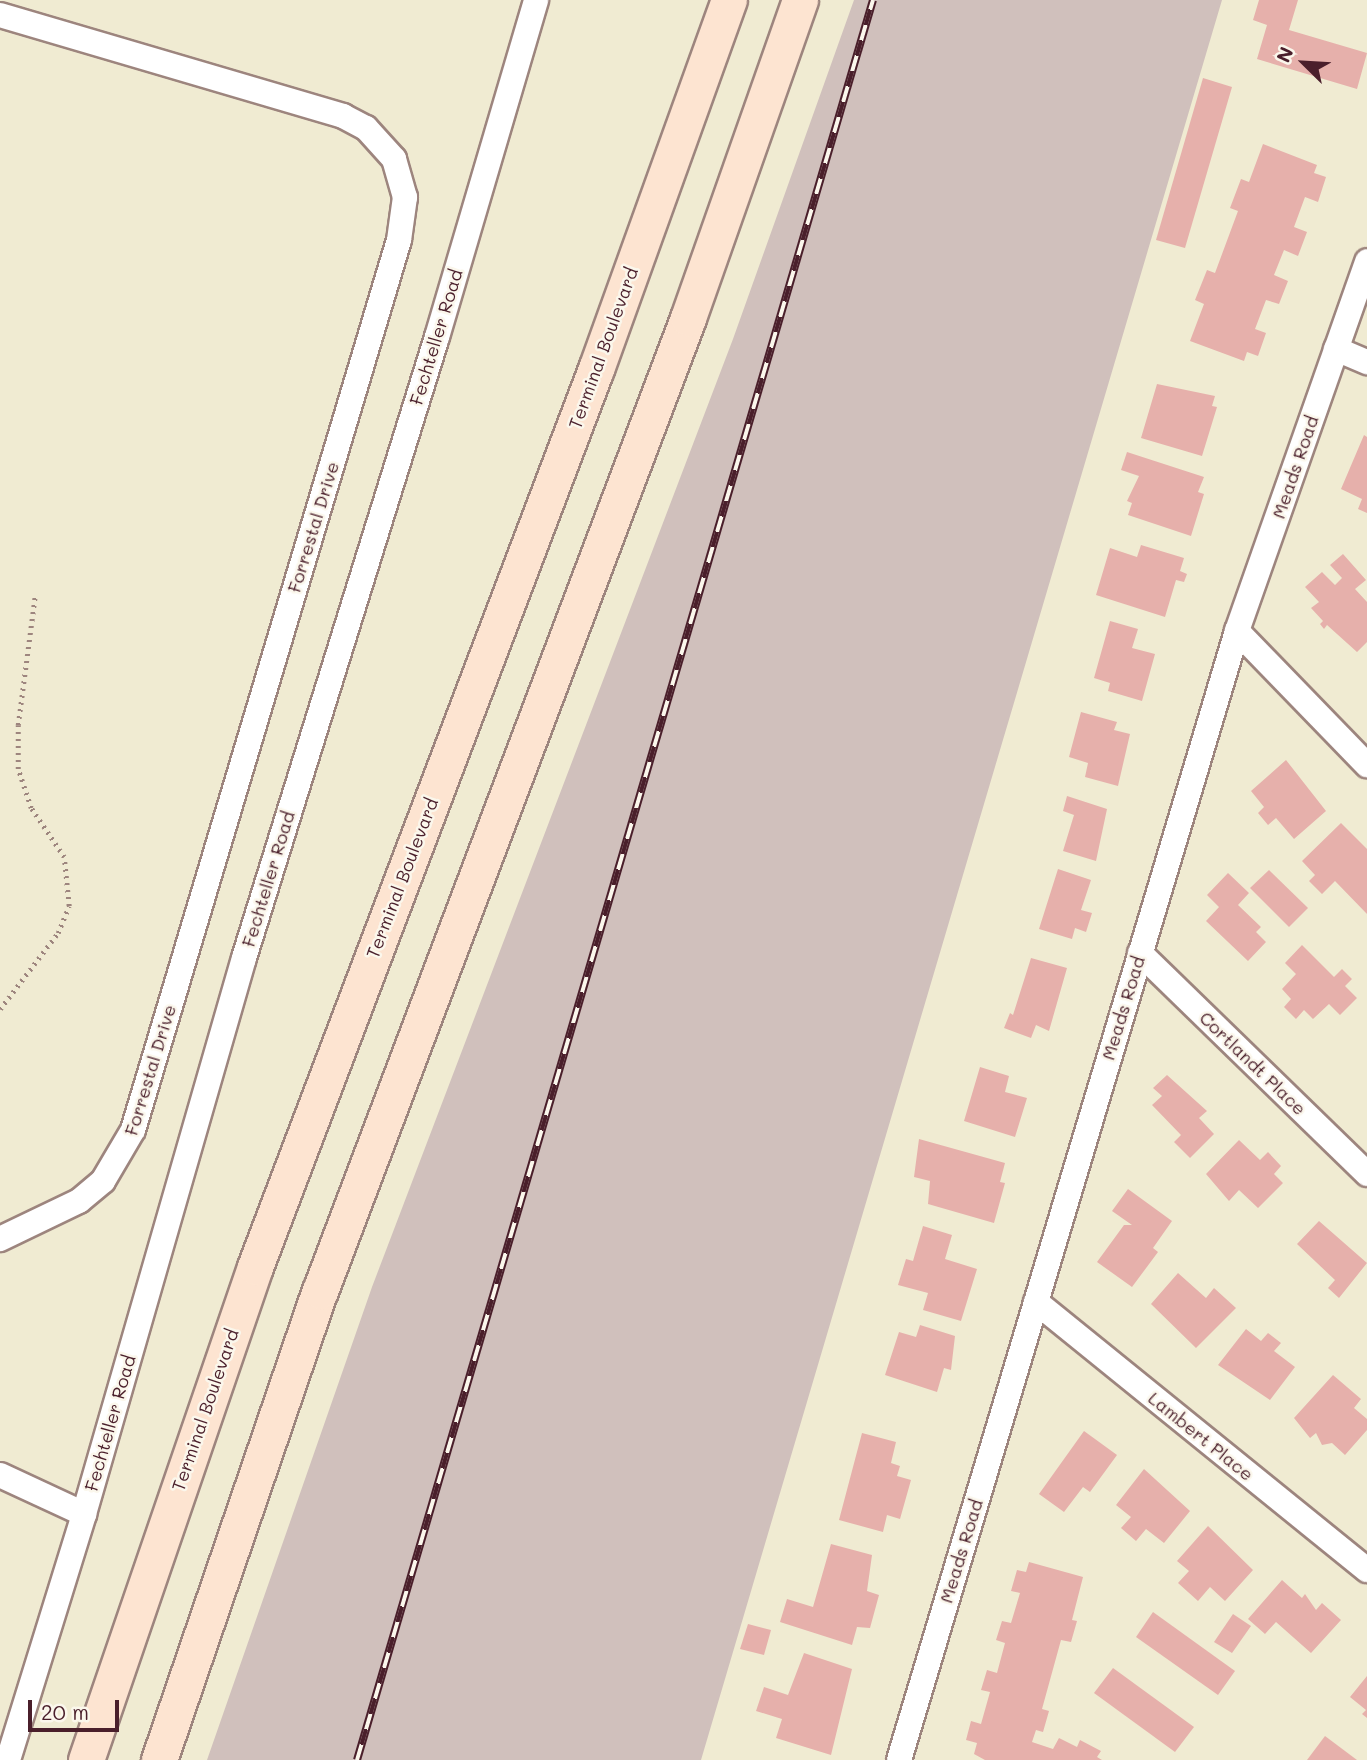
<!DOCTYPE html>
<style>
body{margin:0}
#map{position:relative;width:1367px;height:1760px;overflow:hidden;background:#f0ebd2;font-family:Mali,sans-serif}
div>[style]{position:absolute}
.industrial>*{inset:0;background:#d0c0bc}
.building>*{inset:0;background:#e6b0ab}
.path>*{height:4.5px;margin-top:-2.25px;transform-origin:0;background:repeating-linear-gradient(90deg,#9d857e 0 2px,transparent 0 7px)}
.roads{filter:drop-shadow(2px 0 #9d857e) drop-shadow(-2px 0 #9d857e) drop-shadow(0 2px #9d857e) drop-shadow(0 -2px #9d857e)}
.street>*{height:24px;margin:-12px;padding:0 12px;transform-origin:12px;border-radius:12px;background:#fff}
.secondary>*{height:35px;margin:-17.5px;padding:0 17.5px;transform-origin:17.5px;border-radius:17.5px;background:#fde4d1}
.rail>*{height:8px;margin-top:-4px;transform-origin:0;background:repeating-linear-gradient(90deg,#fbf7ec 0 16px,#4a1f2b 0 32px);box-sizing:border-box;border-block:2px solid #4a1f2b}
span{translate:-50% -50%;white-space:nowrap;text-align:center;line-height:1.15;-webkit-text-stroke:5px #fbf7ec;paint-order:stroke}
.street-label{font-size:18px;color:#4a1f2b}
.north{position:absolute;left:1269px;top:28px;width:70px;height:70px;-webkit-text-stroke:5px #fbf7ec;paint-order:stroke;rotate:294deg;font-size:19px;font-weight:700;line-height:28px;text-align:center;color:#4a1f2b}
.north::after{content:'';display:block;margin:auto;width:24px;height:32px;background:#4a1f2b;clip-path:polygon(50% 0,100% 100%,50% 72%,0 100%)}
.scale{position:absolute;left:28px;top:1700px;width:91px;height:32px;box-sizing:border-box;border:4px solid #4a1f2b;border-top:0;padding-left:9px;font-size:21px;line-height:24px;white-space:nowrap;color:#4a1f2b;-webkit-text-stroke:5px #fbf7ec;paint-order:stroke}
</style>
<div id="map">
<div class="industrial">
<i style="clip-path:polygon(854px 0,1222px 0,701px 1760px,207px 1760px,372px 1287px,733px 339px)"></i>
</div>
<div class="building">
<i style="clip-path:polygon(1259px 0,1298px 0,1289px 30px,1367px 53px,1357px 89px,1257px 59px,1267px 25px,1253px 20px)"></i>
<i style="clip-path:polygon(1203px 78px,1232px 87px,1185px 248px,1156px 240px)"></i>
<i style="clip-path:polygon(1263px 144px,1317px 165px,1314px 173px,1326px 177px,1318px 202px,1305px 197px,1294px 227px,1307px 232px,1298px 256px,1284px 250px,1274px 275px,1288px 281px,1279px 304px,1266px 300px,1255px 329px,1266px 333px,1258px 356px,1247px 352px,1244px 361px,1190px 341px,1204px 304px,1195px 300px,1207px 270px,1215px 273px,1238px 211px,1230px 208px,1241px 179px,1249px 182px)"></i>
<i style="clip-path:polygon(1157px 384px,1215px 396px,1212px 406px,1217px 407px,1202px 456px,1141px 438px)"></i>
<i style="clip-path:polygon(1364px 435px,1367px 437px,1367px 513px,1358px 509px,1362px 499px,1341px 489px)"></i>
<i style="clip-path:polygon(1127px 452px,1204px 477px,1198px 492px,1204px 494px,1191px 536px,1128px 515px,1132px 503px,1127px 501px,1139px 476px,1121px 470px)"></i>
<i style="clip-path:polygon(1141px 545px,1184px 558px,1180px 571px,1187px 574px,1184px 582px,1176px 580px,1165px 617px,1096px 595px,1110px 548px,1137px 557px)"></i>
<i style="clip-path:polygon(1343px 554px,1366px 580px,1355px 589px,1367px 602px,1367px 642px,1357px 652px,1327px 625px,1324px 629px,1320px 624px,1323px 621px,1311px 608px,1319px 602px,1305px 587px,1322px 572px,1335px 585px,1342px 578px,1330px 565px)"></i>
<i style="clip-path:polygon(1110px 621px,1138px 629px,1132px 648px,1155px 654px,1142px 701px,1108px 691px,1110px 683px,1094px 678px)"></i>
<i style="clip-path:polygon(1081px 712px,1117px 722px,1114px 730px,1130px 734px,1118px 786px,1085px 777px,1088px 763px,1069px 757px)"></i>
<i style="clip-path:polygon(1286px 760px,1326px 811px,1294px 839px,1276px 818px,1268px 825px,1258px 813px,1264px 807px,1251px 791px)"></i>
<i style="clip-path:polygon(1067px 796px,1107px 809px,1096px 861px,1063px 851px,1074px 815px,1063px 811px)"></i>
<i style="clip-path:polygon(1341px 823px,1367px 849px,1367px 914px,1335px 881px,1322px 894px,1309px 881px,1315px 875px,1302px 861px)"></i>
<i style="clip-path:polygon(1058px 869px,1091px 880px,1081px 910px,1092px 913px,1086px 932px,1075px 928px,1072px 939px,1039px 929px)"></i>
<i style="clip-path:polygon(1269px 870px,1308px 908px,1289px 927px,1250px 888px)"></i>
<i style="clip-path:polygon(1228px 873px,1249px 893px,1238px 905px,1261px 927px,1256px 932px,1266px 942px,1248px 961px,1206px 921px,1219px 907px,1207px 895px)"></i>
<i style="clip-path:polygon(1302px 945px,1334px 977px,1342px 969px,1352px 979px,1345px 986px,1357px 998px,1340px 1015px,1329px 1004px,1313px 1019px,1304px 1010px,1296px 1019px,1284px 1007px,1291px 999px,1282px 989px,1296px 974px,1285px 963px)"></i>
<i style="clip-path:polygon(1031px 958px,1067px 968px,1049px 1031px,1036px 1025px,1031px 1038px,1004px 1028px,1010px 1013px,1013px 1015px)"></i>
<i style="clip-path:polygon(980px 1067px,1009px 1076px,1005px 1092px,1027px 1098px,1015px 1137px,964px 1121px)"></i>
<i style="clip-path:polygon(1167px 1075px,1207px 1111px,1199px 1118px,1214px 1134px,1190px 1158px,1174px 1142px,1181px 1135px,1152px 1105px,1162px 1096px,1153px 1088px)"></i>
<i style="clip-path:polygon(919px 1139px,1005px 1163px,1000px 1182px,1005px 1183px,994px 1223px,928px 1204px,930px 1181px,914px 1177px)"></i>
<i style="clip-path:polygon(1239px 1140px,1260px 1160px,1268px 1152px,1281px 1166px,1274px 1174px,1283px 1183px,1258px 1208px,1239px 1190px,1229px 1201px,1206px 1174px)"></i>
<i style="clip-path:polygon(1128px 1189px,1172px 1221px,1153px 1248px,1158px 1252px,1132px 1287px,1097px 1262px,1124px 1225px,1132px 1225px,1112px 1211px)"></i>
<i style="clip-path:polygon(1319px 1221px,1367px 1263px,1339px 1298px,1328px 1288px,1335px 1280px,1297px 1244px)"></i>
<i style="clip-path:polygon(923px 1226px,952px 1235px,945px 1259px,977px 1269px,961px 1321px,923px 1310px,928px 1293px,898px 1285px,906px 1259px,913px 1261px)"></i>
<i style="clip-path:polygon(1178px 1273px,1206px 1298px,1214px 1288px,1236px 1308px,1196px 1348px,1151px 1304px)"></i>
<i style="clip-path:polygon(920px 1325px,955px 1336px,951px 1370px,944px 1368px,937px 1392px,885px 1375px,899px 1332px,916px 1337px)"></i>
<i style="clip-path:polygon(1246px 1329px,1261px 1341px,1268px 1333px,1281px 1343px,1274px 1351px,1295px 1367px,1270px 1400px,1218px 1365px)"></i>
<i style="clip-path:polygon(1333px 1375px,1361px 1399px,1354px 1408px,1367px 1419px,1367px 1430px,1345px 1455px,1332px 1443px,1322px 1445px,1316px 1433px,1310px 1438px,1294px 1418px)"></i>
<i style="clip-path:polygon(1084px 1431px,1117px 1455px,1090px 1492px,1083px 1487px,1064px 1512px,1039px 1494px)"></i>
<i style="clip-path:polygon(862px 1433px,896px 1442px,891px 1463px,900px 1466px,897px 1476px,911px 1480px,900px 1519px,887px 1515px,883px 1532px,839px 1520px)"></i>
<i style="clip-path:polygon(1144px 1469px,1190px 1511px,1164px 1543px,1146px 1529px,1136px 1541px,1121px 1528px,1131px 1517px,1116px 1505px)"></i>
<i style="clip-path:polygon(1208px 1526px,1253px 1570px,1225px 1601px,1210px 1587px,1198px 1601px,1178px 1583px,1189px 1571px,1177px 1561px)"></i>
<i style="clip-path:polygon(831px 1544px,872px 1555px,867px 1591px,879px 1595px,870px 1628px,857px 1627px,852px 1645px,780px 1622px,787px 1599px,813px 1607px)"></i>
<i style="clip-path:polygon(1029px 1562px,1083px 1577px,1072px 1620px,1077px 1621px,1071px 1642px,1061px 1640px,1042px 1709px,1049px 1711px,1043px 1732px,1036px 1730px,1032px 1742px,1053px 1749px,1059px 1738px,1077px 1747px,1080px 1740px,1101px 1751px,1097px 1757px,1102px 1760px,985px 1760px,974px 1754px,977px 1743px,966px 1740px,971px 1721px,981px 1724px,990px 1692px,981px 1690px,987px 1670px,997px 1673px,1005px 1643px,996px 1640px,1002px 1621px,1011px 1623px,1020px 1593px,1011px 1591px,1017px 1570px,1026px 1572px)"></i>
<i style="clip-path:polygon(1282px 1580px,1302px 1598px,1305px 1594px,1316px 1610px,1322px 1603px,1341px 1620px,1311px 1653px,1276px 1622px,1265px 1634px,1248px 1619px)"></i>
<i style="clip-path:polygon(1153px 1612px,1235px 1671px,1218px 1695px,1136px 1637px)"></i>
<i style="clip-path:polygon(1233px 1614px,1251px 1626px,1232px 1653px,1214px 1642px)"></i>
<i style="clip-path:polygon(748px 1624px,771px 1630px,764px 1655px,740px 1649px)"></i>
<i style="clip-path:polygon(804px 1653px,852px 1669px,831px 1755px,776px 1738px,782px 1719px,756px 1711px,764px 1687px,788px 1695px)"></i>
<i style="clip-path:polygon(1113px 1668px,1194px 1727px,1175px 1752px,1094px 1693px)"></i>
<i style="clip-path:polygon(1367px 1676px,1367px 1718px,1362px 1714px,1366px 1710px,1350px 1697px)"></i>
<i style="clip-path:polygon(1325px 1736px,1357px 1760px,1307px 1760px)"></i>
</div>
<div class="path">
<i style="left:0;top:1009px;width:96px;rotate:-52.7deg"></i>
<i style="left:58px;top:933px;width:29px;rotate:-68deg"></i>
<i style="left:69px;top:906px;width:49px;rotate:-95.8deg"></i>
<i style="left:64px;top:857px;width:59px;rotate:-124deg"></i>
<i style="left:31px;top:808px;width:41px;rotate:-108.4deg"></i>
<i style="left:18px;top:769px;width:44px;rotate:-90deg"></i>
<i style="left:18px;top:725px;width:131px;rotate:-82.5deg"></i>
</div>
<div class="roads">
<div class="street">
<i style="left:0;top:15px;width:358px;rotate:16.4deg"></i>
<i style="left:343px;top:116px;width:26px;rotate:28deg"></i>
<i style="left:366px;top:128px;width:42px;rotate:47.9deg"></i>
<i style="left:394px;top:159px;width:40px;rotate:74deg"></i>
<i style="left:405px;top:197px;width:43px;rotate:97.9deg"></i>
<i style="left:399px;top:240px;width:929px;rotate:106.64deg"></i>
<i style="left:133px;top:1130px;width:59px;rotate:120.5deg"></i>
<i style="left:103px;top:1181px;width:31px;rotate:140deg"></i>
<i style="left:79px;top:1201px;width:88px;rotate:154.3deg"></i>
<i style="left:1336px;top:349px;width:34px;rotate:23deg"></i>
<i style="left:1237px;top:631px;width:187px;rotate:45.9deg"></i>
<i style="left:1140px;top:953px;width:317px;rotate:44.2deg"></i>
<i style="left:1036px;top:1302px;width:426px;rotate:39deg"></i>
<i style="left:0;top:1475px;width:93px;rotate:24.9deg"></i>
<i style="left:8px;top:1760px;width:257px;rotate:-72.8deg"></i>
<i style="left:84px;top:1514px;width:579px;rotate:-73.95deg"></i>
<i style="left:244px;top:958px;width:650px;rotate:-72.74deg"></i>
<i style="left:437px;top:337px;width:351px;rotate:-73.6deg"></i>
<i style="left:899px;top:1760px;width:1179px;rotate:-73.33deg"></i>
<i style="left:1237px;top:631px;width:392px;rotate:-70.6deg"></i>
</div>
<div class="secondary">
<i style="left:86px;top:1760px;width:521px;rotate:-71.08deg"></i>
<i style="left:255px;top:1267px;width:961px;rotate:-69.21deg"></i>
<i style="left:596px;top:369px;width:392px;rotate:-70.2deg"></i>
<i style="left:159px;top:1760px;width:496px;rotate:-71.1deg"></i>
<i style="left:320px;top:1291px;width:1040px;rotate:-69.28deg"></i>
<i style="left:688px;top:318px;width:337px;rotate:-70.6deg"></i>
</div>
</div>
<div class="rail">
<i style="left:357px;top:1760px;width:1834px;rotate:-73.66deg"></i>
</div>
<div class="street-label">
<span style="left:436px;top:337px;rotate:-73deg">Fechteller Road</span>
<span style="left:603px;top:348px;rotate:-70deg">Terminal Boulevard</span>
<span style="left:1295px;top:467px;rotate:-71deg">Meads Road</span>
<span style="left:313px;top:527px;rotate:-73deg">Forrestal Drive</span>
<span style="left:402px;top:878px;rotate:-69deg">Terminal Boulevard</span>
<span style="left:268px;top:879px;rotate:-73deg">Fechteller Road</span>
<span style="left:1123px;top:1008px;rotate:-73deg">Meads Road</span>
<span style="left:1253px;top:1063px;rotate:44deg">Cortlandt Place</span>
<span style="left:150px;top:1070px;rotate:-73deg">Forrestal Drive</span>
<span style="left:205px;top:1410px;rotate:-71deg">Terminal Boulevard</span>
<span style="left:110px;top:1423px;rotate:-74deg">Fechteller Road</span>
<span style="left:1201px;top:1436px;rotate:39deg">Lambert Place</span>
<span style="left:961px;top:1551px;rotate:-73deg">Meads Road</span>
</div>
<div class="north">N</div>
<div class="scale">20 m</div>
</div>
